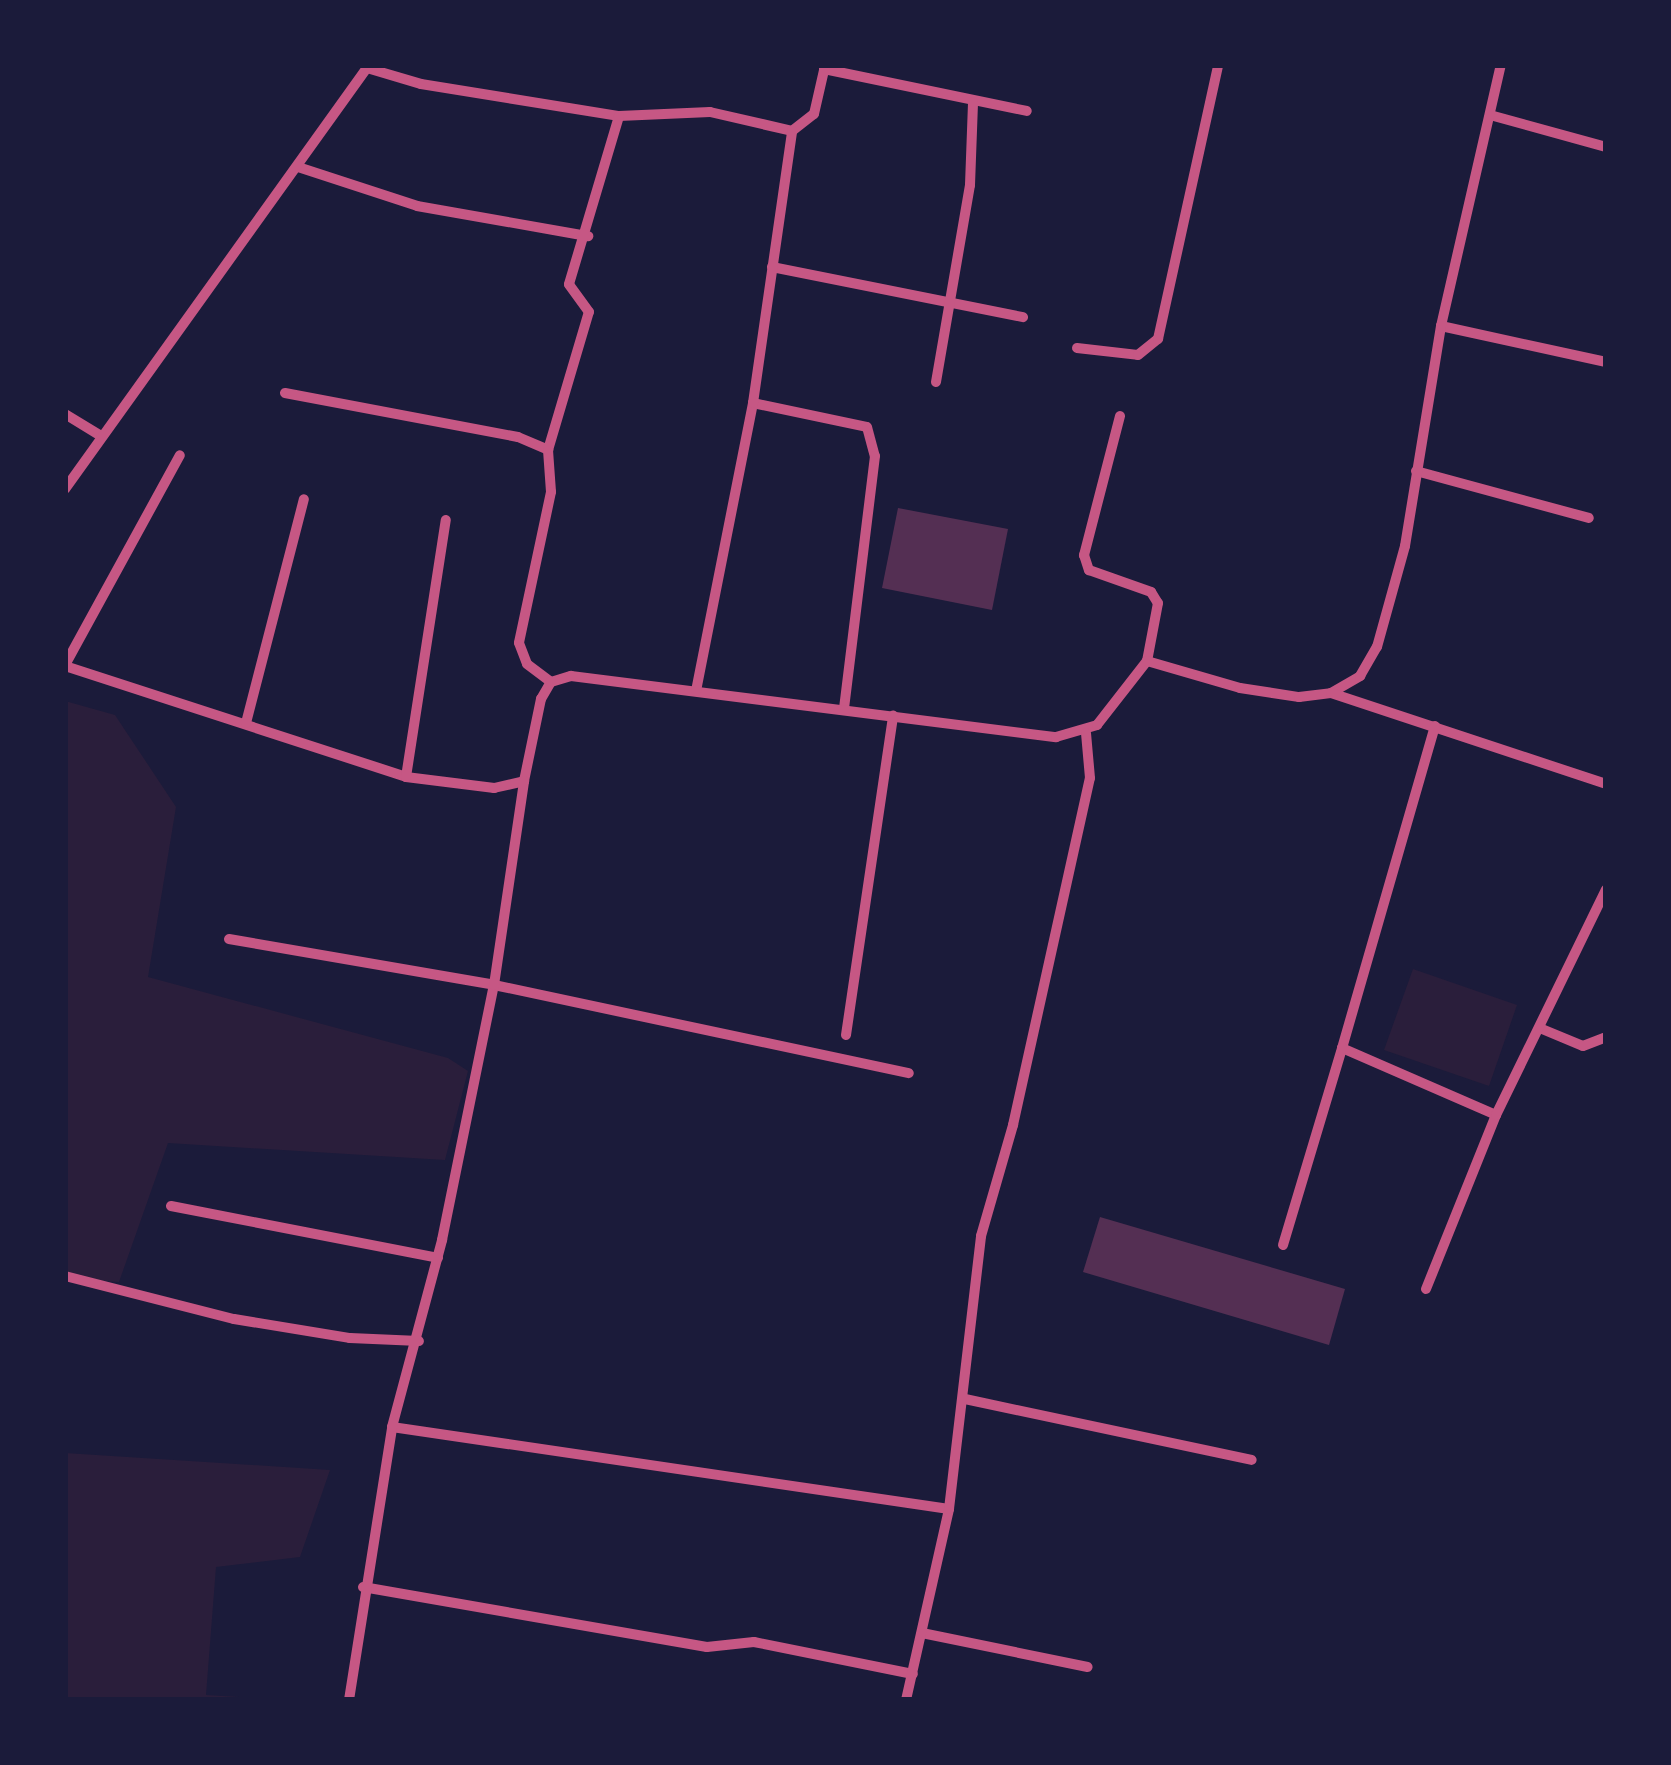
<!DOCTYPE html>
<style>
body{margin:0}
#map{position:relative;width:1671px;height:1765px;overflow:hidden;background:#1b1b3a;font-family:Jost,sans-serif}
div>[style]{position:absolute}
.green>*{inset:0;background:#2a1e3b}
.building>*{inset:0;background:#542f53}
.minor>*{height:10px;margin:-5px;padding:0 5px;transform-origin:5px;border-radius:5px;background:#c65784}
span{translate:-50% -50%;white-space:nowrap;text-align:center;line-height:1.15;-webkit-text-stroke:8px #1b1b3a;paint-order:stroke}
.frame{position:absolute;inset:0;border:68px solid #1b1b3a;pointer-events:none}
</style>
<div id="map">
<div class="green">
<i style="clip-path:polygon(65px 701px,115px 715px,176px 807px,148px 977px,448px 1058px,468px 1071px,445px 1160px,168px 1143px,119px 1282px,65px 1279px)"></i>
<i style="clip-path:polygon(1413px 969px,1517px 1005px,1489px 1086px,1384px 1050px)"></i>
<i style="clip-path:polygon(65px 1453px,330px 1470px,300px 1557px,216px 1567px,206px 1695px,287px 1700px,65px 1700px)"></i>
</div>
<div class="building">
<i style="clip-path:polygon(898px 508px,1008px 529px,992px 610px,882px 588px)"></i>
<i style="clip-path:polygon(1100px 1217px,1345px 1289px,1329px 1345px,1083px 1272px)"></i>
</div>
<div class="minor">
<i style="left:367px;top:68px;width:56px;rotate:16.5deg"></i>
<i style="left:421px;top:84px;width:201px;rotate:9.2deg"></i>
<i style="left:619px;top:116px;width:91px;rotate:-2.5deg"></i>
<i style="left:710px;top:112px;width:84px;rotate:13deg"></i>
<i style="left:824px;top:69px;width:207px;rotate:11.7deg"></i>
<i style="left:1490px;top:115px;width:120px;rotate:15.4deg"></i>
<i style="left:792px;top:131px;width:28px;rotate:-38deg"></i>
<i style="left:814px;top:114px;width:49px;rotate:-77.1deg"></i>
<i style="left:298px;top:167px;width:125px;rotate:18.1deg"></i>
<i style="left:417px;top:206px;width:174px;rotate:10deg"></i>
<i style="left:772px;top:267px;width:256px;rotate:11.3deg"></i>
<i style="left:1441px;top:326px;width:169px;rotate:12.3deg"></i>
<i style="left:1077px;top:348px;width:61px;rotate:6.5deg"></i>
<i style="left:1138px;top:355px;width:26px;rotate:-39deg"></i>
<i style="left:1158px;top:339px;width:280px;rotate:-77.6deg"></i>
<i style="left:936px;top:382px;width:200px;rotate:-80.2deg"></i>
<i style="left:970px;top:185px;width:83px;rotate:-87.9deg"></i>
<i style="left:285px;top:393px;width:237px;rotate:10.7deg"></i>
<i style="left:518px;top:437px;width:33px;rotate:23deg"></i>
<i style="left:548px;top:450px;width:42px;rotate:85.9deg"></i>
<i style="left:551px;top:492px;width:154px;rotate:102deg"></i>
<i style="left:519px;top:643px;width:22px;rotate:69deg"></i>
<i style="left:527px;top:664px;width:30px;rotate:37deg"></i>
<i style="left:753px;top:403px;width:116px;rotate:11.9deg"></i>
<i style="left:867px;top:427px;width:30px;rotate:75deg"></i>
<i style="left:875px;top:456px;width:254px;rotate:97deg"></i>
<i style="left:65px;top:414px;width:42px;rotate:31.4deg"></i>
<i style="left:1120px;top:416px;width:144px;rotate:104.5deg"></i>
<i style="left:1084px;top:555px;width:16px;rotate:72deg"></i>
<i style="left:1089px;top:570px;width:66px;rotate:19.5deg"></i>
<i style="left:1151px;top:592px;width:13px;rotate:58deg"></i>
<i style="left:1158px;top:603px;width:59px;rotate:100.7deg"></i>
<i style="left:548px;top:450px;width:144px;rotate:-73.5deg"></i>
<i style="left:589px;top:312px;width:34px;rotate:-126deg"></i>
<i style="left:569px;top:284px;width:175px;rotate:-73.4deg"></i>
<i style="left:1416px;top:471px;width:179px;rotate:15.2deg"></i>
<i style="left:65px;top:489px;width:522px;rotate:-54.36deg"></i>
<i style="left:65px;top:665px;width:239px;rotate:-61.3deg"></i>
<i style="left:65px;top:666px;width:359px;rotate:18deg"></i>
<i style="left:406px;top:777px;width:89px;rotate:7.1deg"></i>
<i style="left:494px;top:788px;width:31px;rotate:-13deg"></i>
<i style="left:524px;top:781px;width:84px;rotate:-78.3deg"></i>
<i style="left:541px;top:699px;width:20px;rotate:-60deg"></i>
<i style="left:551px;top:682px;width:21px;rotate:-17deg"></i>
<i style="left:571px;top:676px;width:489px;rotate:7.2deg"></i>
<i style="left:1056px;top:737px;width:43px;rotate:-16.3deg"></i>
<i style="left:1097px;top:725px;width:81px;rotate:-52deg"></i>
<i style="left:1147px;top:661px;width:97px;rotate:16.2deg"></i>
<i style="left:1240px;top:688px;width:60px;rotate:8.7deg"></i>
<i style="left:1299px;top:697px;width:32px;rotate:-7deg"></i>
<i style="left:1331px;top:693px;width:34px;rotate:-30deg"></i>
<i style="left:1360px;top:676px;width:34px;rotate:-60deg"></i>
<i style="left:1377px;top:647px;width:105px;rotate:-74.5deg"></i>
<i style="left:1405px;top:546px;width:223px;rotate:-80.7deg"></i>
<i style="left:1441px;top:326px;width:268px;rotate:-77.1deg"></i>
<i style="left:696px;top:691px;width:294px;rotate:-78.8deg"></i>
<i style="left:753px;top:403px;width:275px;rotate:-81.8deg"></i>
<i style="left:1331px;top:693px;width:290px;rotate:18.3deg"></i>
<i style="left:246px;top:723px;width:231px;rotate:-75.5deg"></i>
<i style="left:1435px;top:726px;width:335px;rotate:106.1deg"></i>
<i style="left:1342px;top:1048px;width:168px;rotate:23.5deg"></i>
<i style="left:406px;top:777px;width:260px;rotate:-81.2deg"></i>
<i style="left:229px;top:939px;width:269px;rotate:9.8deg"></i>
<i style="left:494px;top:985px;width:424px;rotate:12deg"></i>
<i style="left:1542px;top:1029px;width:44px;rotate:22.5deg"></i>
<i style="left:1583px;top:1046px;width:25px;rotate:-21deg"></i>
<i style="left:846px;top:1035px;width:323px;rotate:-81.6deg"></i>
<i style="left:171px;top:1206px;width:272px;rotate:11deg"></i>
<i style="left:1283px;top:1245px;width:206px;rotate:-73.3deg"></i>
<i style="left:65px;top:1276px;width:174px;rotate:14.3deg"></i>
<i style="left:234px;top:1319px;width:118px;rotate:9.3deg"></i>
<i style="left:350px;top:1338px;width:69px;rotate:2.5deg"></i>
<i style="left:1426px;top:1289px;width:188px;rotate:-68.1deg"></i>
<i style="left:1496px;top:1115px;width:251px;rotate:-64deg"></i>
<i style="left:965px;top:1399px;width:293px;rotate:12deg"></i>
<i style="left:392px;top:1427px;width:563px;rotate:8.37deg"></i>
<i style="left:363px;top:1587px;width:349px;rotate:9.9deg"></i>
<i style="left:707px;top:1647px;width:47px;rotate:-6.1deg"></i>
<i style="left:754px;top:1642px;width:162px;rotate:11.4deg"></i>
<i style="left:922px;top:1633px;width:169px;rotate:11.6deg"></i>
<i style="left:349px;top:1700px;width:276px;rotate:-81deg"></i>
<i style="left:392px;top:1427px;width:194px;rotate:-75deg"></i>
<i style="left:442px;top:1240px;width:260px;rotate:-78.5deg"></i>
<i style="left:494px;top:985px;width:206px;rotate:-81.6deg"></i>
<i style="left:906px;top:1700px;width:196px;rotate:-77.3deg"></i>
<i style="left:949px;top:1509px;width:275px;rotate:-83.3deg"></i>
<i style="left:981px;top:1236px;width:116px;rotate:-73.9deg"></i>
<i style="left:1013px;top:1125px;width:355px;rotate:-77.5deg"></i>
<i style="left:1090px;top:778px;width:45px;rotate:-95.1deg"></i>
</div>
<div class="frame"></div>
</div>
